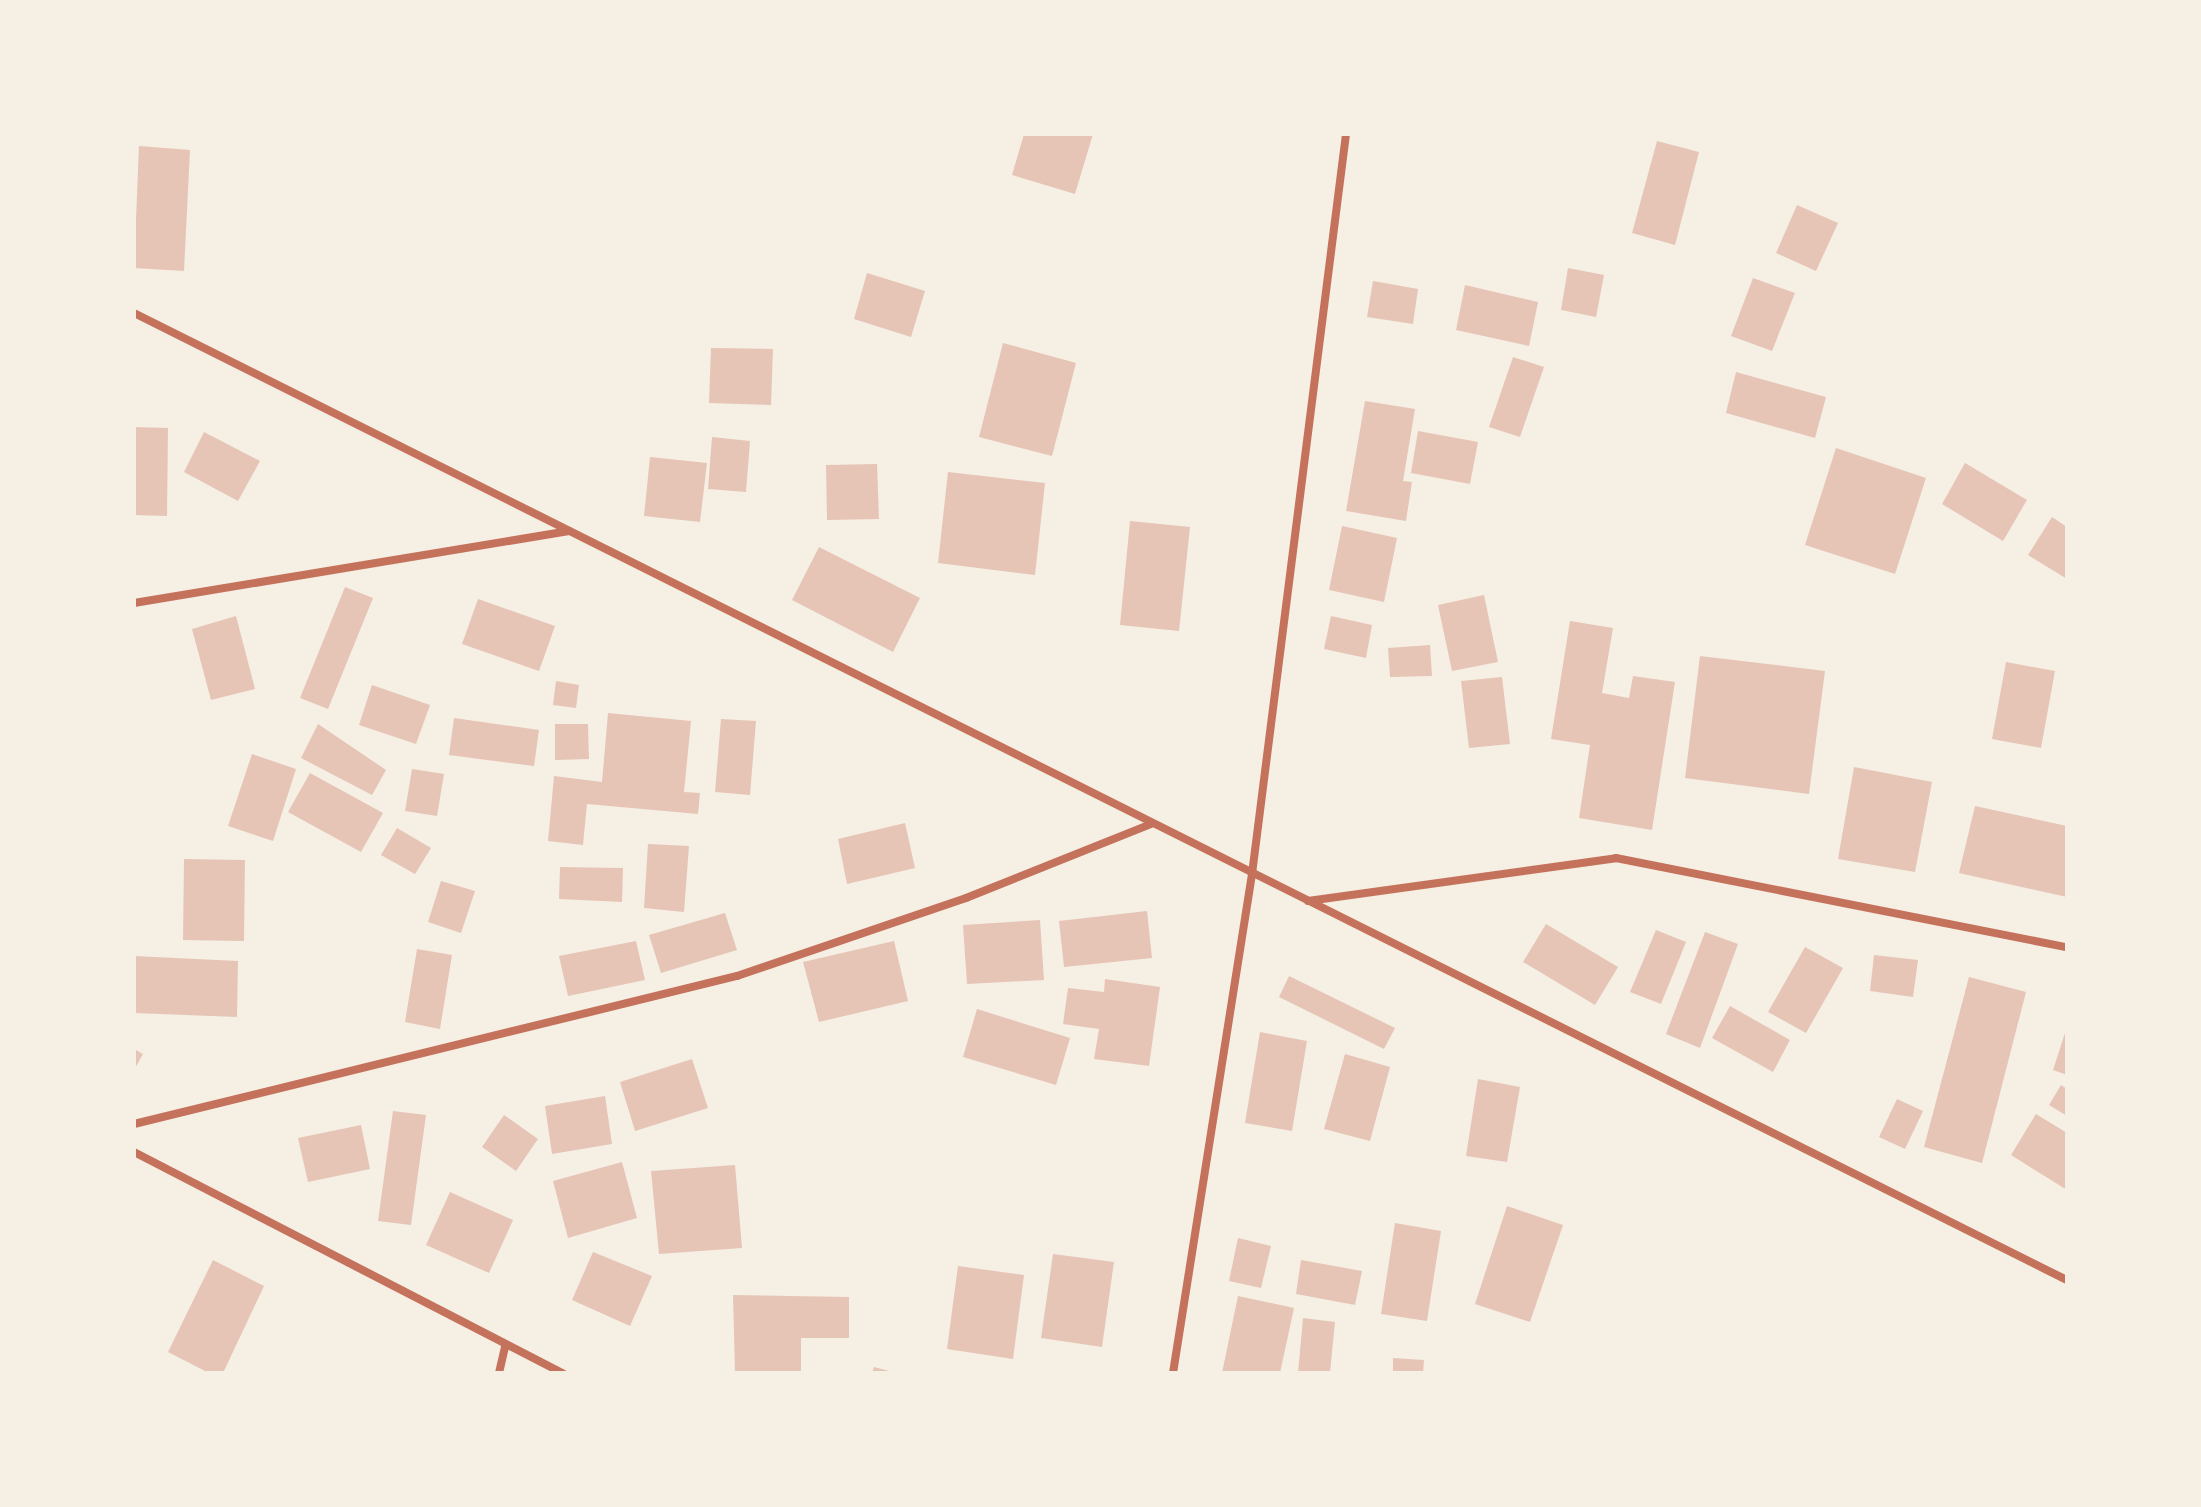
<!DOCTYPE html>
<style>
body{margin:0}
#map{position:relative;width:2201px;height:1507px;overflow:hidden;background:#f6efe4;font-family:"Zilla Slab",serif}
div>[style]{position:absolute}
.building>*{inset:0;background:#e6c5b7}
.minor>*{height:8px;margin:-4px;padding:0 4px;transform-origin:4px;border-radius:4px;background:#c5725c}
span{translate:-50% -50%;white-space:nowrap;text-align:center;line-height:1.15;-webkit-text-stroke:6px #f6efe4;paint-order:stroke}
.frame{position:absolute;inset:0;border:136px solid #f6efe4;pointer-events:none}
</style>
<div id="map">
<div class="building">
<i style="clip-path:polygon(1024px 134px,1093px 134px,1075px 194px,1012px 175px)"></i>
<i style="clip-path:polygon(1657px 141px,1699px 152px,1675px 245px,1632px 233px)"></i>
<i style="clip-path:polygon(139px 146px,190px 150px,184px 271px,134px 268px)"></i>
<i style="clip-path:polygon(1797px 205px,1838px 223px,1816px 271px,1776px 253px)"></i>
<i style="clip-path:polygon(1568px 268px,1604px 275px,1596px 317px,1561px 310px)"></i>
<i style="clip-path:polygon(867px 273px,925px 291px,911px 337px,854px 319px)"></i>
<i style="clip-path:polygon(1753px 278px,1795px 293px,1772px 351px,1731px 336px)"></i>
<i style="clip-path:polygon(1373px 281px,1418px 289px,1413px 324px,1367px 317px)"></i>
<i style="clip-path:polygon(1465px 285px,1538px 302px,1529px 346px,1456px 330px)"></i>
<i style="clip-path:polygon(1003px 343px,1076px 363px,1052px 456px,979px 437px)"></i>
<i style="clip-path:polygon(711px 348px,773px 349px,771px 405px,709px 403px)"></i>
<i style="clip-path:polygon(1513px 357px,1544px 367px,1520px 437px,1489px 427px)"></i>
<i style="clip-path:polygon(1736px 372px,1826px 397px,1815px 438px,1726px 413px)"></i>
<i style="clip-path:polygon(1365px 401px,1415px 409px,1403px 481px,1412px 482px,1406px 521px,1346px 511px)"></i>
<i style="clip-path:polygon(134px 427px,168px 428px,167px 516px,134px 515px)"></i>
<i style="clip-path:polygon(1418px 431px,1478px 442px,1470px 484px,1411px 473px)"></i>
<i style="clip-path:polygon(204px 432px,260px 461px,238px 501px,184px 472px)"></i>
<i style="clip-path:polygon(712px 437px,750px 441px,746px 492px,708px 489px)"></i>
<i style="clip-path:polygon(1836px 448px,1926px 478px,1895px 574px,1805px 545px)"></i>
<i style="clip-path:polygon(650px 457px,707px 463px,700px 522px,644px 516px)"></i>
<i style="clip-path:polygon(1965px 463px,2027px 500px,2003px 541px,1942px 504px)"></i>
<i style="clip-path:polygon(877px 464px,879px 519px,827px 520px,826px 465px)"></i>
<i style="clip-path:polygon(948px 472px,1045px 483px,1035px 575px,938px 563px)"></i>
<i style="clip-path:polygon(2052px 517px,2067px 527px,2067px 579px,2028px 555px)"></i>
<i style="clip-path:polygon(1130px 521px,1190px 527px,1179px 631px,1120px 625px)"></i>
<i style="clip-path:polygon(1342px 526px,1397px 538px,1384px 602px,1329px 590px)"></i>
<i style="clip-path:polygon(819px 547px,920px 598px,893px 652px,792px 600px)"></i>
<i style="clip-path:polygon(345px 587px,373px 598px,328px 709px,300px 698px)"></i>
<i style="clip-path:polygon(1484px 595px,1498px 662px,1452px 671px,1438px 605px)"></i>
<i style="clip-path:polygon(478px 599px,555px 626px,539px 671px,462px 644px)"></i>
<i style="clip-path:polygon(236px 616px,255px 689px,211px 700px,192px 629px)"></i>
<i style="clip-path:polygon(1331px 616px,1372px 625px,1366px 658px,1324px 649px)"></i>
<i style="clip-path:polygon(1570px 621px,1613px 628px,1602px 693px,1629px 698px,1633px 676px,1675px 682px,1652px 830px,1579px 818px,1590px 745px,1551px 739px)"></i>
<i style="clip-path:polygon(1430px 645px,1432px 676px,1390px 677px,1388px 648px)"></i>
<i style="clip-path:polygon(1700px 656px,1825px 671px,1809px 794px,1685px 778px)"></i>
<i style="clip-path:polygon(2006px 662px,2055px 671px,2041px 748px,1992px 739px)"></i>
<i style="clip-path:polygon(1502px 677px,1510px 744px,1469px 748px,1461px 681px)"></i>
<i style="clip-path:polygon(556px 681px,579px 685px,576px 708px,553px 705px)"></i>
<i style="clip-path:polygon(372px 685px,430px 705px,416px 744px,359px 725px)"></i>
<i style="clip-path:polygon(608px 713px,691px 721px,684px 792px,700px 793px,698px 814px,587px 804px,583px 845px,548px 841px,554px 776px,602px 782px)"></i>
<i style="clip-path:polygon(454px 718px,539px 730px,534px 766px,449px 755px)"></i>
<i style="clip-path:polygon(721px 719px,756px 721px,750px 795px,715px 792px)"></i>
<i style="clip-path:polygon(318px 724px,386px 770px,372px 795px,301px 758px)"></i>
<i style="clip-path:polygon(555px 724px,588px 724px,589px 759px,555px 760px)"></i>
<i style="clip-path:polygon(252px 754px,296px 769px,273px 841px,228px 826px)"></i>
<i style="clip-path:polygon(1854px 767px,1932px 782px,1915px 872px,1838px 859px)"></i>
<i style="clip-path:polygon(412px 769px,444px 774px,437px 816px,405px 811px)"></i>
<i style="clip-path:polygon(310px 773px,383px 813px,361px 852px,288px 812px)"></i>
<i style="clip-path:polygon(1975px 806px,2067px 826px,2067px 897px,1959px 873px)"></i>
<i style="clip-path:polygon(905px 823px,915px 868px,847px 884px,838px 839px)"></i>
<i style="clip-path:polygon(397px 828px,431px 848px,415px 874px,381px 855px)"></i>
<i style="clip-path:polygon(648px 844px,689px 846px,684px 912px,644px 908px)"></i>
<i style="clip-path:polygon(184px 859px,245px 860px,244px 941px,183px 940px)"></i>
<i style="clip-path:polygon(560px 867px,623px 868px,622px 902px,559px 899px)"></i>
<i style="clip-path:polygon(441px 881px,475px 891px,461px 933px,428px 922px)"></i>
<i style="clip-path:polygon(1147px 911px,1152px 958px,1064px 967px,1059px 921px)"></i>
<i style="clip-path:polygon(725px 913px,737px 950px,661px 973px,649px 935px)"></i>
<i style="clip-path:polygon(1040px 920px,1044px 980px,967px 984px,963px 925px)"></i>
<i style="clip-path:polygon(1546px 924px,1618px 967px,1595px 1005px,1523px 962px)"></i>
<i style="clip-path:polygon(1656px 930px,1686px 942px,1661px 1004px,1630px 992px)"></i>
<i style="clip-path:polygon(1705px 932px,1738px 944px,1700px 1048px,1666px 1034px)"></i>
<i style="clip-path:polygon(636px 941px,645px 980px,568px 996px,559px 956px)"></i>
<i style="clip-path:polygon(894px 941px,908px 1001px,819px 1022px,803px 962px)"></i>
<i style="clip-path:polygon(1805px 947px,1843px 968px,1806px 1033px,1768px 1012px)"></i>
<i style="clip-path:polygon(417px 949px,452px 955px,440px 1029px,405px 1022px)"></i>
<i style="clip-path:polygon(1874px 955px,1918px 960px,1913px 997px,1870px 991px)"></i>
<i style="clip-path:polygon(134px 956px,238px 961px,237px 1017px,134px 1013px)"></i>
<i style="clip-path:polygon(1289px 976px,1395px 1028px,1384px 1049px,1279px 997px)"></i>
<i style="clip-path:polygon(1969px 977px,2026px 992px,1982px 1163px,1924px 1147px)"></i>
<i style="clip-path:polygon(1105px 979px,1160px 987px,1149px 1066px,1094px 1059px,1099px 1029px,1063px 1024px,1068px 988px,1104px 992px)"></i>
<i style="clip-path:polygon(1730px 1006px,1790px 1040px,1773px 1072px,1712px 1038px)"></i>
<i style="clip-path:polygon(977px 1009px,1070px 1038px,1056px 1085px,963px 1057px)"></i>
<i style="clip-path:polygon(2066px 1030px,2067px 1030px,2067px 1075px,2053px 1070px)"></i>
<i style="clip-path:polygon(1260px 1032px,1307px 1041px,1292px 1131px,1245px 1123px)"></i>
<i style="clip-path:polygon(134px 1049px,143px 1054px,134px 1070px)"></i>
<i style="clip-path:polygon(1345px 1054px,1390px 1067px,1370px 1141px,1324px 1129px)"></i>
<i style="clip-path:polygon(692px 1059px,708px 1108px,635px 1131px,620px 1082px)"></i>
<i style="clip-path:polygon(1478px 1079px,1520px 1087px,1507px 1162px,1466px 1156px)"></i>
<i style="clip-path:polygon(2061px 1085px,2067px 1089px,2067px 1116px,2049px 1105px)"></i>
<i style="clip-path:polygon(605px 1096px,612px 1144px,552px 1154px,545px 1106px)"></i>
<i style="clip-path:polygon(1897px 1099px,1923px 1111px,1905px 1149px,1879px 1137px)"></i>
<i style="clip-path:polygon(393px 1111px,426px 1115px,411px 1225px,378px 1221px)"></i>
<i style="clip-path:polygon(2036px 1114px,2067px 1133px,2067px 1190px,2011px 1155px)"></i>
<i style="clip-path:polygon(504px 1115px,538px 1139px,516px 1171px,482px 1147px)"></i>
<i style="clip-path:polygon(361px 1125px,370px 1169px,308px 1182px,298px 1138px)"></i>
<i style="clip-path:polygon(622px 1162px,637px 1218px,568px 1238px,553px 1181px)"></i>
<i style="clip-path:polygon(735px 1165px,742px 1248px,659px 1254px,651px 1171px)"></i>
<i style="clip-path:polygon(450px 1192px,513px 1220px,489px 1273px,426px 1245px)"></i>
<i style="clip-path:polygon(1507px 1206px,1563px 1225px,1530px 1322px,1475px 1304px)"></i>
<i style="clip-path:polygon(1395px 1223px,1441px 1231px,1427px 1321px,1381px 1314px)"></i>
<i style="clip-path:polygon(1238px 1238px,1271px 1246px,1261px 1288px,1229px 1281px)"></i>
<i style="clip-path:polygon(593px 1252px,652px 1276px,630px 1326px,572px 1300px)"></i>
<i style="clip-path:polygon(1053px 1254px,1114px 1262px,1102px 1347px,1041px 1338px)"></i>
<i style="clip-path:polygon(213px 1260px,264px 1286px,223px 1373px,209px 1373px,168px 1352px)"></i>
<i style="clip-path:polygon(1301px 1260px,1362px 1271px,1355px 1305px,1296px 1294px)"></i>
<i style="clip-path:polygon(958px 1266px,1024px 1275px,1013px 1359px,947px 1349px)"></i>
<i style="clip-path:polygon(733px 1295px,849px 1297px,849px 1338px,801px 1338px,801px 1373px,735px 1373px)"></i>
<i style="clip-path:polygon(1238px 1296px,1294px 1308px,1280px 1373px,1222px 1373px)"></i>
<i style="clip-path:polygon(1303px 1318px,1335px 1322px,1330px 1373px,1298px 1373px)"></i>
<i style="clip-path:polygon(1393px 1358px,1424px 1360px,1423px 1373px,1393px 1373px)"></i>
<i style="clip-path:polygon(874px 1367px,893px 1372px,893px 1373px,872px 1373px)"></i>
</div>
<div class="minor">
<i style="left:134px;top:313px;width:2161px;rotate:26.58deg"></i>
<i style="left:134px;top:603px;width:441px;rotate:-9.4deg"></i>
<i style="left:1308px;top:901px;width:311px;rotate:-7.9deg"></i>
<i style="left:1616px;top:858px;width:460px;rotate:11.2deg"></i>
<i style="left:134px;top:1124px;width:621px;rotate:-13.79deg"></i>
<i style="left:737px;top:976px;width:242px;rotate:-18.8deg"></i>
<i style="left:966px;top:898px;width:199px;rotate:-21.8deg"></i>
<i style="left:134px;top:1152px;width:483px;rotate:27.3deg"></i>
<i style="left:499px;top:1373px;width:28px;rotate:-77deg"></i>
<i style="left:1173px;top:1373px;width:505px;rotate:-81deg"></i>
<i style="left:1252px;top:874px;width:746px;rotate:-82.76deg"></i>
</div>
<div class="frame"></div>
</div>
